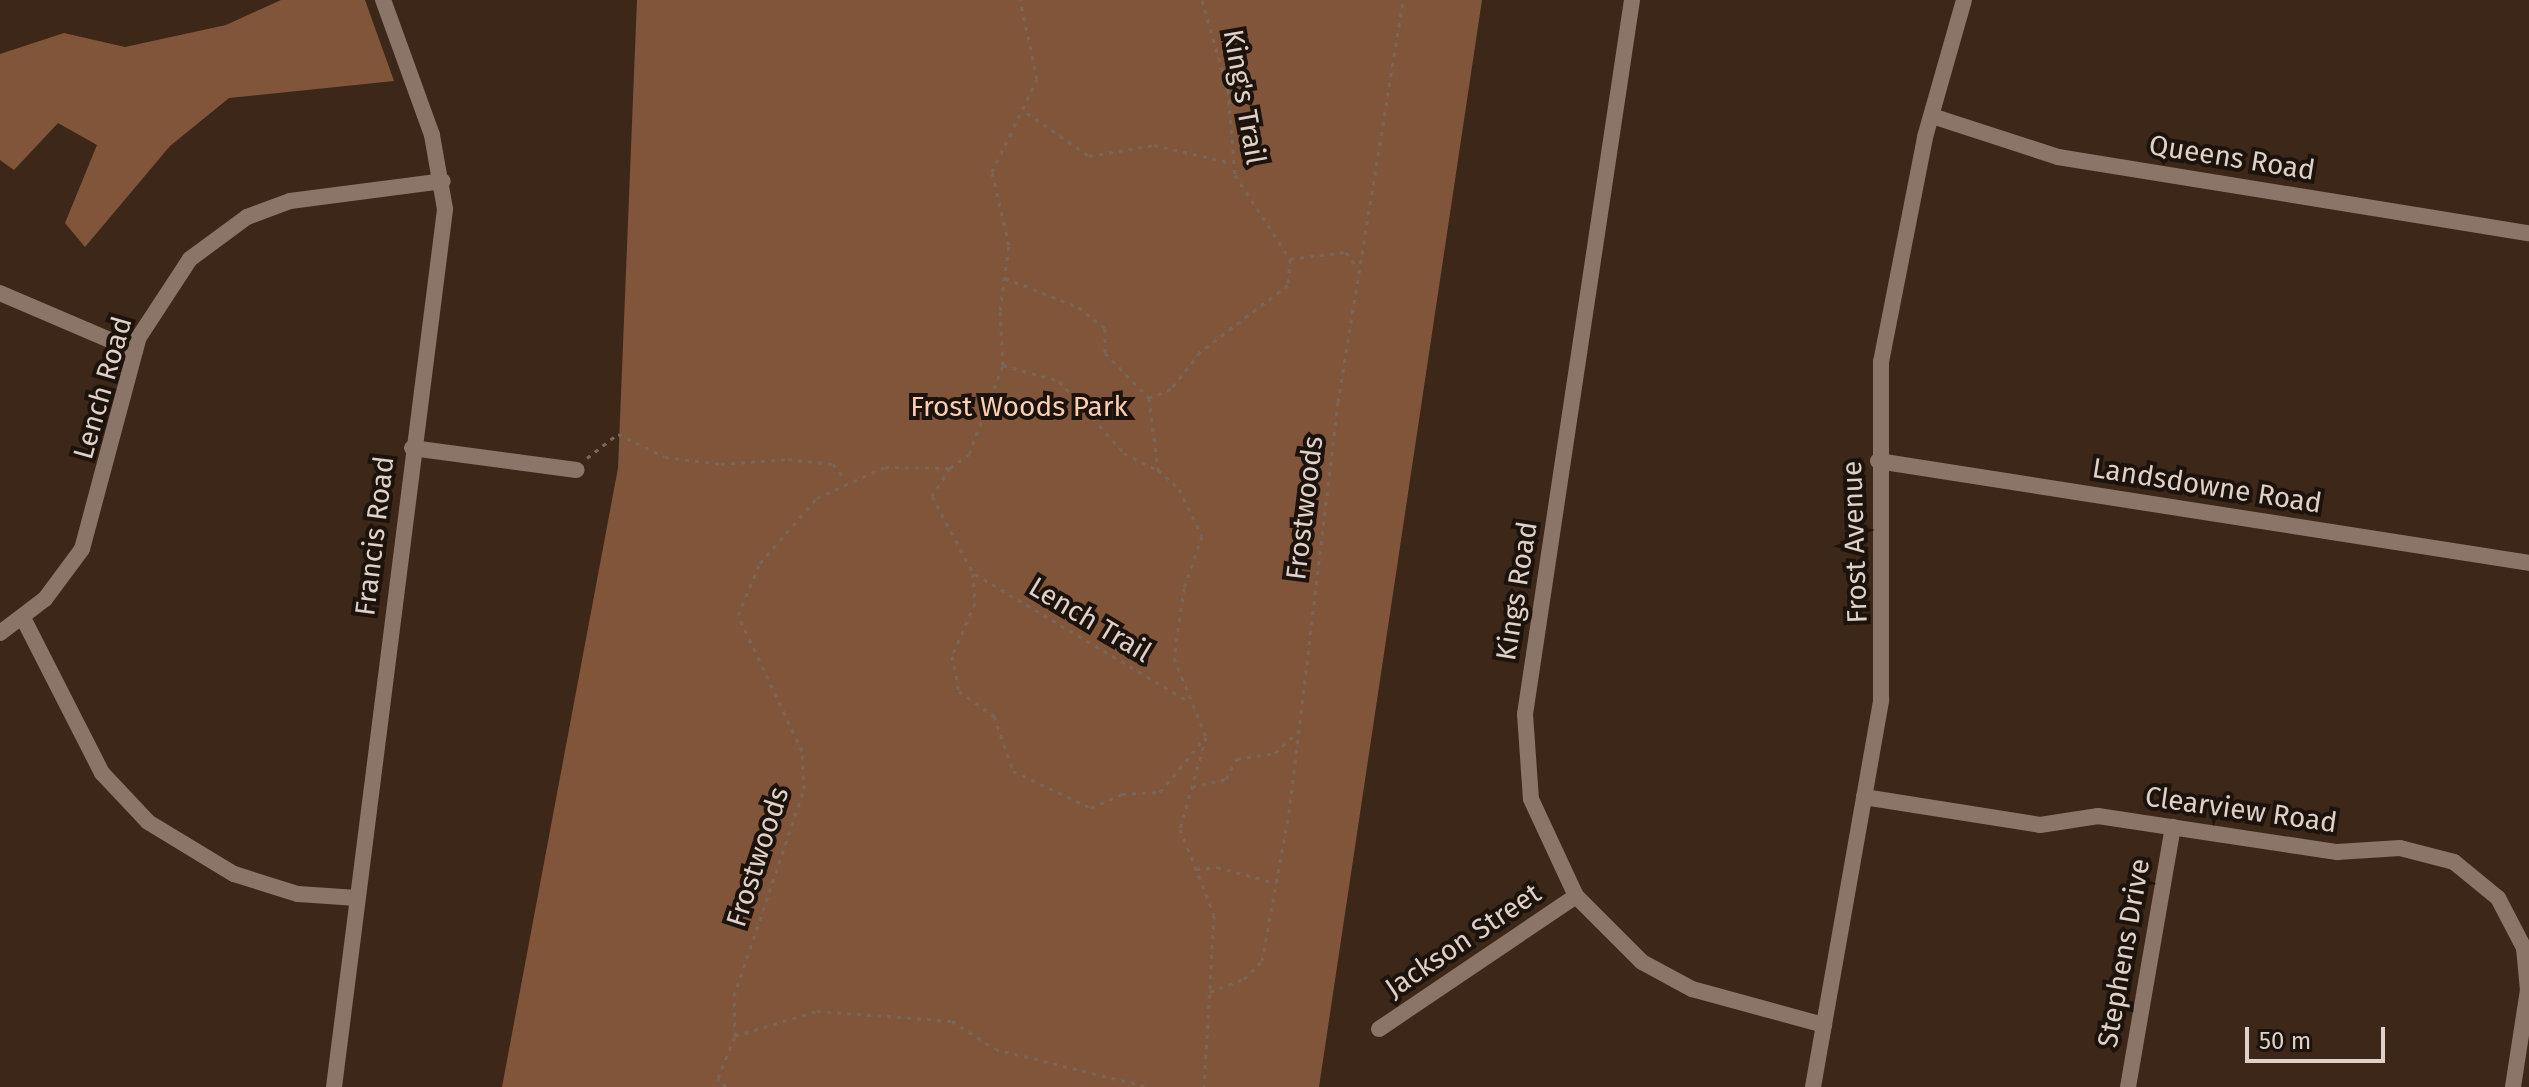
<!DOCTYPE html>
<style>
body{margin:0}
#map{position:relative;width:2529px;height:1087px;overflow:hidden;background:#3d2719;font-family:"Fira Sans",sans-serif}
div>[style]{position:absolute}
.forest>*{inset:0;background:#815539}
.path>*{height:3px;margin-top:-1.5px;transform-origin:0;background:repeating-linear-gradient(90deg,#79665a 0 4px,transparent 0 10px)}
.minor>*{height:16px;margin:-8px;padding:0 8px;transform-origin:8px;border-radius:8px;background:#8a7568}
span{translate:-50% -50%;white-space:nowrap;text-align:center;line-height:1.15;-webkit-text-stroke:8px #1d130d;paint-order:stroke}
.street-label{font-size:28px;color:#dfd0c8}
.park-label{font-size:28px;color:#f9ceb3}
.scale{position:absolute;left:2245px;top:1027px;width:140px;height:36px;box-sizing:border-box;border:4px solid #dfd0c8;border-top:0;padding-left:10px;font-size:24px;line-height:28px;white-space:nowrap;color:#dfd0c8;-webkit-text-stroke:6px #1d130d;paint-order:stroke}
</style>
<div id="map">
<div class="forest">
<i style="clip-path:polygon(281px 0,365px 0,394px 81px,229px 98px,170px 146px,85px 247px,65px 223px,97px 145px,58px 123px,14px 170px,0 160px,0 54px,64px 33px,125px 47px,226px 25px)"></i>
<i style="clip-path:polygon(637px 0,1482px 0,1319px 1087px,502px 1087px,618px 468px)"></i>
</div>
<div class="path">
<i style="left:1202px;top:0;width:94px;rotate:73.9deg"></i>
<i style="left:1228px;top:90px;width:85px;rotate:85.3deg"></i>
<i style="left:1235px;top:175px;width:100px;rotate:56.8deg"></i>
<i style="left:1290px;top:259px;width:26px;rotate:94deg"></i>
<i style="left:1288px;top:285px;width:111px;rotate:142.7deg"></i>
<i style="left:1200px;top:352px;width:47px;rotate:128.1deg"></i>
<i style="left:1171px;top:389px;width:24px;rotate:158deg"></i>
<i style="left:1149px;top:398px;width:73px;rotate:82.9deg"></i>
<i style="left:1158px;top:470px;width:28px;rotate:42deg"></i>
<i style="left:1179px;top:489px;width:52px;rotate:63.9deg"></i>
<i style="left:1202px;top:536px;width:55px;rotate:109.1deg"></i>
<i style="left:1184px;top:588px;width:71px;rotate:98.1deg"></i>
<i style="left:1174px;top:658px;width:85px;rotate:67.9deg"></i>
<i style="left:1206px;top:737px;width:96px;rotate:105.8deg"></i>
<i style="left:1180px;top:829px;width:92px;rotate:68.4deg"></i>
<i style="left:1214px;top:915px;width:172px;rotate:93.3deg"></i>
<i style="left:1027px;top:113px;width:75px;rotate:34.7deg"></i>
<i style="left:1089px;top:156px;width:66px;rotate:-9.6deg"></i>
<i style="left:1154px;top:145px;width:80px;rotate:13deg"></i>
<i style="left:1290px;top:259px;width:56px;rotate:-7.1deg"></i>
<i style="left:1346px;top:252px;width:19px;rotate:55deg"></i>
<i style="left:1005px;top:278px;width:79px;rotate:21.7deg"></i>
<i style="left:1078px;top:307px;width:34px;rotate:38deg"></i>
<i style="left:1105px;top:328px;width:25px;rotate:90deg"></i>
<i style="left:1105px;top:353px;width:63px;rotate:45.6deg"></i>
<i style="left:1003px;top:365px;width:58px;rotate:15.9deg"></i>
<i style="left:1059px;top:381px;width:97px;rotate:47.9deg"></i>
<i style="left:1124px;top:453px;width:38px;rotate:27deg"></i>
<i style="left:587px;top:458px;width:39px;rotate:-38deg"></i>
<i style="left:618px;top:434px;width:52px;rotate:26.1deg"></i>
<i style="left:665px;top:457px;width:56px;rotate:7.1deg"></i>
<i style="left:721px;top:464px;width:67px;rotate:-4.3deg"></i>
<i style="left:788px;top:459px;width:45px;rotate:6.3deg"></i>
<i style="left:833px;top:464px;width:19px;rotate:51deg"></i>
<i style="left:950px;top:468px;width:33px;rotate:123deg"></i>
<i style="left:932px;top:496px;width:87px;rotate:62deg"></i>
<i style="left:973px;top:573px;width:30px;rotate:86deg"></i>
<i style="left:975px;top:603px;width:58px;rotate:113.5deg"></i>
<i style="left:952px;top:656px;width:36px;rotate:79deg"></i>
<i style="left:959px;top:691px;width:43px;rotate:35.5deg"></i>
<i style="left:994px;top:716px;width:58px;rotate:70.9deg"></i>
<i style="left:1013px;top:771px;width:86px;rotate:25.4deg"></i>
<i style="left:1091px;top:808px;width:34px;rotate:-24deg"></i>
<i style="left:1122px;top:794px;width:38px;rotate:-3deg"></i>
<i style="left:1160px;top:792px;width:67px;rotate:-50.4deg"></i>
<i style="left:975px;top:574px;width:248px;rotate:30.8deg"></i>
<i style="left:1192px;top:787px;width:35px;rotate:-13deg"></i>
<i style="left:1226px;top:779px;width:23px;rotate:-61deg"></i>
<i style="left:1237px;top:759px;width:38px;rotate:-9deg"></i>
<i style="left:1275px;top:753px;width:34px;rotate:-43deg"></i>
<i style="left:1196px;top:869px;width:21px;rotate:-5deg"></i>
<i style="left:1217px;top:867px;width:61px;rotate:15.2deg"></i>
<i style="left:1210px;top:992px;width:36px;rotate:-21deg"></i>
<i style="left:1244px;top:979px;width:25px;rotate:-45deg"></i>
<i style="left:1262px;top:961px;width:150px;rotate:-79.7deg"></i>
<i style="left:1289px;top:813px;width:414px;rotate:-83.2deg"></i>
<i style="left:1338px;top:402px;width:407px;rotate:-80.8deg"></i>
<i style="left:735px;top:1036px;width:86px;rotate:-17deg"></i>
<i style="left:817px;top:1011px;width:135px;rotate:4.2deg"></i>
<i style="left:952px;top:1021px;width:51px;rotate:33.1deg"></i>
<i style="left:995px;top:1049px;width:159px;rotate:13.9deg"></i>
<i style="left:726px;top:1087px;width:12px;rotate:-132deg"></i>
<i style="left:718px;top:1078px;width:45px;rotate:-68deg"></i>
<i style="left:735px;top:1036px;width:40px;rotate:-91.4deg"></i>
<i style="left:734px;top:996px;width:219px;rotate:-71.3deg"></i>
<i style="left:804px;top:789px;width:38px;rotate:-93deg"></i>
<i style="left:802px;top:751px;width:150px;rotate:-115.2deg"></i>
<i style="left:738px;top:615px;width:56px;rotate:-67.1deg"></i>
<i style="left:760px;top:563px;width:86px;rotate:-48.8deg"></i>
<i style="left:817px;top:498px;width:75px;rotate:-24.5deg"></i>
<i style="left:885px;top:467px;width:65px;rotate:0.9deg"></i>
<i style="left:950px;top:468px;width:24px;rotate:-36deg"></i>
<i style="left:969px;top:454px;width:95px;rotate:-69.1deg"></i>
<i style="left:1003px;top:365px;width:55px;rotate:-93.1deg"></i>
<i style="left:1000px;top:310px;width:66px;rotate:-82.1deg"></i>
<i style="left:1009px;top:245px;width:75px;rotate:-103.1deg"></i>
<i style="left:992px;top:172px;width:103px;rotate:-64.2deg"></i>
<i style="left:1037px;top:79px;width:81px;rotate:-102.1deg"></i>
</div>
<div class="minor">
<i style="left:1632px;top:0;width:722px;rotate:98.52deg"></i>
<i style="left:1525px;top:714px;width:85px;rotate:86deg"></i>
<i style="left:1531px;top:799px;width:107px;rotate:65.1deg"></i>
<i style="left:1576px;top:896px;width:93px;rotate:45deg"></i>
<i style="left:1642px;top:962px;width:57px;rotate:28.4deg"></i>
<i style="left:1692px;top:989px;width:137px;rotate:15.3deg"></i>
<i style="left:1932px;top:116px;width:133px;rotate:18deg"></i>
<i style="left:2058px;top:157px;width:477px;rotate:9.2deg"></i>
<i style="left:0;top:293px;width:147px;rotate:23.2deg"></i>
<i style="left:412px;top:448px;width:166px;rotate:7.6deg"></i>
<i style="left:1878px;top:461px;width:659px;rotate:8.9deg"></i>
<i style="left:23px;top:618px;width:174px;rotate:63deg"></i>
<i style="left:102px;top:773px;width:67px;rotate:46.8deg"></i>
<i style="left:148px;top:822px;width:100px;rotate:31.2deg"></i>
<i style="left:234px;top:874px;width:67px;rotate:17.4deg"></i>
<i style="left:298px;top:894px;width:59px;rotate:3.9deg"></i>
<i style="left:0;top:633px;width:56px;rotate:-37.1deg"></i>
<i style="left:45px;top:599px;width:62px;rotate:-53.5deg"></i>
<i style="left:82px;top:549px;width:220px;rotate:-75deg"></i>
<i style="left:139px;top:337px;width:93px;rotate:-56.8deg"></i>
<i style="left:190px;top:259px;width:71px;rotate:-36.4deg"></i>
<i style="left:247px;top:217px;width:46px;rotate:-20.4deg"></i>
<i style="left:290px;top:201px;width:154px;rotate:-7.4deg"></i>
<i style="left:1864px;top:797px;width:178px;rotate:9deg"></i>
<i style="left:2040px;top:825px;width:59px;rotate:-8.8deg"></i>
<i style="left:2098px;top:816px;width:242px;rotate:8.6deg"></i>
<i style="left:2337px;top:852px;width:63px;rotate:-3.6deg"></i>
<i style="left:2400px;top:848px;width:56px;rotate:14.5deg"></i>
<i style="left:2454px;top:862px;width:57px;rotate:39.3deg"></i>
<i style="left:2498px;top:898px;width:56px;rotate:62.5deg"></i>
<i style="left:2524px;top:948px;width:42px;rotate:84.6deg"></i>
<i style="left:2528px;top:990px;width:98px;rotate:98.8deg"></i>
<i style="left:1379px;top:1029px;width:238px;rotate:-34deg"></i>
<i style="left:334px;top:1087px;width:885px;rotate:-82.79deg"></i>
<i style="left:445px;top:209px;width:75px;rotate:-100deg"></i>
<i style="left:432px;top:135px;width:144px;rotate:-109.9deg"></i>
<i style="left:1813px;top:1087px;width:393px;rotate:-80deg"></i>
<i style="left:1881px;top:700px;width:338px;rotate:-90deg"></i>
<i style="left:1881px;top:362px;width:229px;rotate:-78.9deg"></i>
<i style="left:1925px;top:137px;width:142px;rotate:-74.1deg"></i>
<i style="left:2128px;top:1087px;width:264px;rotate:-80.2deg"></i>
</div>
<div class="street-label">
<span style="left:1244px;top:97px;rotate:80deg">King's Trail</span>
<span style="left:2232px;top:158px;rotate:9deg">Queens Road</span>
<span style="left:103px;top:388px;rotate:-74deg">Lench Road</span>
<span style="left:2207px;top:486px;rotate:9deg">Landsdowne Road</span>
<span style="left:1305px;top:508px;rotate:-83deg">Frostwoods</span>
<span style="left:375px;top:536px;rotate:-83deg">Francis Road</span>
<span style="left:1855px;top:542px;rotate:-92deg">Frost Avenue</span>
<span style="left:1517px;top:591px;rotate:-81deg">Kings Road</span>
<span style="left:1090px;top:620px;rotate:31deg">Lench Trail</span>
<span style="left:2241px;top:810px;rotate:8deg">Clearview Road</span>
<span style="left:758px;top:857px;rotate:-72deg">Frostwoods</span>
<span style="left:1463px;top:941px;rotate:-34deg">Jackson Street</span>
<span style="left:2124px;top:953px;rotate:-80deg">Stephens Drive</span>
</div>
<div class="park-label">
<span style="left:1019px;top:407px">Frost Woods Park</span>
</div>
<div class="scale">50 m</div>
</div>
